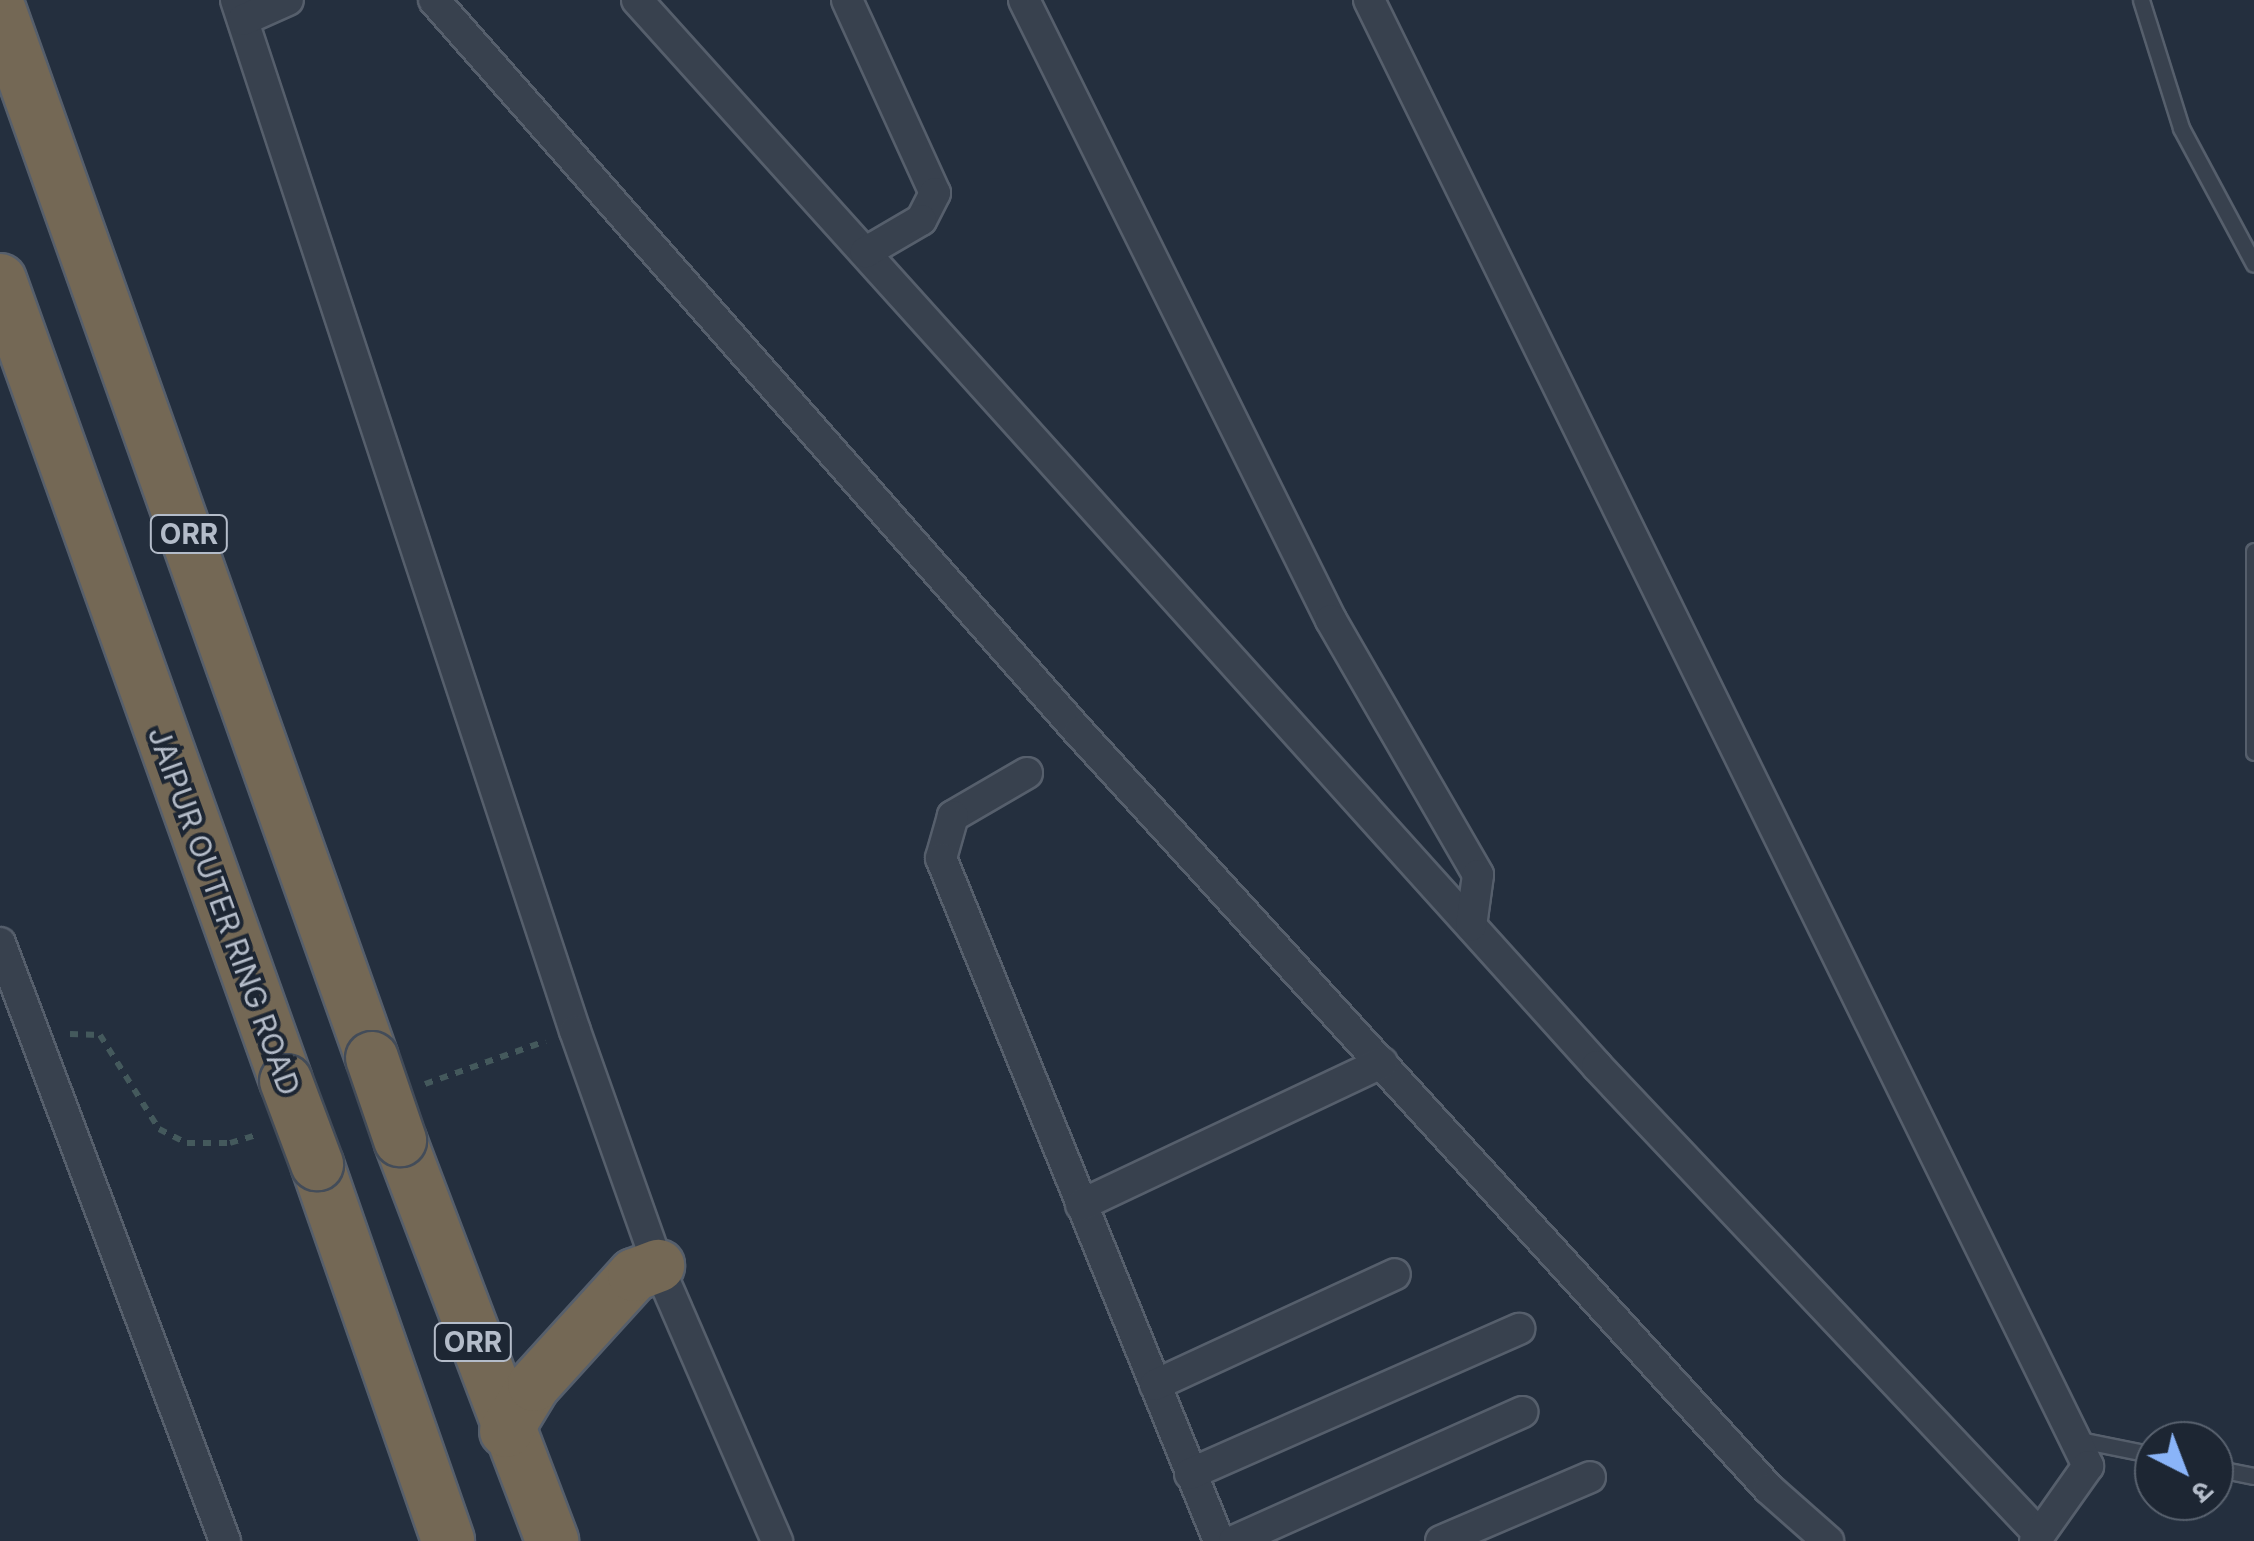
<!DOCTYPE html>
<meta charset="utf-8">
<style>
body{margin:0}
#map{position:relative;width:2254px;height:1541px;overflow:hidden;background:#242f3e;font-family:Inter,"Noto Sans Devanagari",sans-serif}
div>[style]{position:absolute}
.path>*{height:6px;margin-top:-3px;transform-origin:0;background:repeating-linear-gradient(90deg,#44595c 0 8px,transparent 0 16px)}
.roads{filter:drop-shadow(2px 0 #565f6c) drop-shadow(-2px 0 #565f6c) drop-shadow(0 2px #565f6c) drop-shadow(0 -2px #565f6c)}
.lane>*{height:15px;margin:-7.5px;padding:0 7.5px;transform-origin:7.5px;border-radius:7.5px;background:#38414e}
.street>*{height:30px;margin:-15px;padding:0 15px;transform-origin:15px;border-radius:15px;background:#38414e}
.highway>*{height:52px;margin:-26px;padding:0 26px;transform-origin:26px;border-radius:26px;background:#746855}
.bridges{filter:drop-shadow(2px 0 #434c59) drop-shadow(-2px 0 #434c59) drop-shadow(0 2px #434c59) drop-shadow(0 -2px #434c59)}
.highway-bridge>*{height:52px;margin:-26px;padding:0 26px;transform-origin:26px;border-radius:26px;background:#746855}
span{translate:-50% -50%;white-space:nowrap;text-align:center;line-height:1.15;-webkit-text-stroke:8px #1d2633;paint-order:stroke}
.shield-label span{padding:2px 8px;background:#1d2633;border:2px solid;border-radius:8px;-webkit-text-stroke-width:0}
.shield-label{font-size:28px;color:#b4bcc9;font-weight:700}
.street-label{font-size:30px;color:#b4bcc9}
.north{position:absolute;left:2134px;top:1421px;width:100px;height:100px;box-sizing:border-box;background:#1d2633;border:2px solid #59626f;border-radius:50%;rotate:138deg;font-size:28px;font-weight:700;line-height:40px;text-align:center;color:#b4bcc9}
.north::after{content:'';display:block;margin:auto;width:35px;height:45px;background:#8ab4f8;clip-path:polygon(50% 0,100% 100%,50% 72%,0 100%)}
</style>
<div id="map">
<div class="path">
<i style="left:70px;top:1034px;width:30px;rotate:2deg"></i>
<i style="left:100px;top:1035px;width:111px;rotate:57.9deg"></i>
<i style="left:159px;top:1129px;width:31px;rotate:27deg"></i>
<i style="left:187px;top:1143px;width:43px"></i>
<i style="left:230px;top:1143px;width:31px;rotate:-17deg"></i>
<i style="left:425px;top:1084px;width:128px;rotate:-19.6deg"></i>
</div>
<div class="roads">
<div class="lane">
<i style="left:2141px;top:0;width:134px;rotate:72.6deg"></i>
<i style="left:2181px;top:128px;width:154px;rotate:61.8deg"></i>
<i style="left:2254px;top:551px;width:201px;rotate:90deg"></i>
<i style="left:2075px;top:1439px;width:81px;rotate:11.4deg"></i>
<i style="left:2214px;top:1468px;width:41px;rotate:11.3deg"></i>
</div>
<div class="street">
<i style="left:236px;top:0;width:1085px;rotate:71.8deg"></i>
<i style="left:575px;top:1031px;width:249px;rotate:70.5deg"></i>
<i style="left:658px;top:1266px;width:300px;rotate:66.6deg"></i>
<i style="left:434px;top:0;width:976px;rotate:48.62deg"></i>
<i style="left:1079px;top:732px;width:1024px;rotate:47.65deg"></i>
<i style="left:1769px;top:1489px;width:79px;rotate:41.4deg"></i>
<i style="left:637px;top:0;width:1435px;rotate:47.99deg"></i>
<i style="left:1597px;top:1066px;width:644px;rotate:46.64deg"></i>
<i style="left:847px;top:0;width:212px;rotate:65.5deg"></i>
<i style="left:935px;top:193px;width:30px;rotate:117deg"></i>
<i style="left:921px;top:220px;width:64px;rotate:149.8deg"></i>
<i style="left:1024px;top:0;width:692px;rotate:63.66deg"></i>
<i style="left:1331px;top:620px;width:294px;rotate:60deg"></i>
<i style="left:1478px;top:875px;width:51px;rotate:97.8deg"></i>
<i style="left:1369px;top:0;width:1633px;rotate:63.87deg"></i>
<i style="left:2088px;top:1466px;width:92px;rotate:125.2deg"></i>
<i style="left:243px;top:20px;width:49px;rotate:-24deg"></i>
<i style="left:1027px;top:773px;width:86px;rotate:149.8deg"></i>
<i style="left:953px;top:816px;width:44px;rotate:105.9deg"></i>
<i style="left:941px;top:858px;width:737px;rotate:67.85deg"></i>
<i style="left:0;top:943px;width:639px;rotate:69.38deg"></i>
<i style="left:1081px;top:1205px;width:333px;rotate:-25.3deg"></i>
<i style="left:1155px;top:1385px;width:264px;rotate:-24.8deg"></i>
<i style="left:1190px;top:1474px;width:360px;rotate:-23.8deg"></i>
<i style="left:1234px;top:1541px;width:316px;rotate:-24.1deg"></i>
<i style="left:1441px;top:1541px;width:162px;rotate:-23.2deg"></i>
</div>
<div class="highway">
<i style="left:0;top:11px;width:1111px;rotate:70.44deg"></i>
<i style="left:0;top:280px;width:851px;rotate:70.35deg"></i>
<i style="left:400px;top:1140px;width:429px;rotate:69.2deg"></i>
<i style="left:317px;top:1164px;width:399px;rotate:70.8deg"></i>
<i style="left:506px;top:1431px;width:54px;rotate:-58.7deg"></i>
<i style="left:534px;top:1385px;width:149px;rotate:-47.7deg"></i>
<i style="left:634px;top:1275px;width:26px;rotate:-21deg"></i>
</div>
</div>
<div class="bridges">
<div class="highway-bridge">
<i style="left:372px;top:1058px;width:87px;rotate:71.1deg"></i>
<i style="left:286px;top:1081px;width:89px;rotate:69.5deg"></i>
</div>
</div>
<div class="shield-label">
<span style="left:189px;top:534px">ORR</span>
<span style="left:473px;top:1342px">ORR</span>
</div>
<div class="street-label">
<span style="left:224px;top:911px;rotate:70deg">JAIPUR OUTER RING ROAD</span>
</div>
<div class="north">उ</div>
</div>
